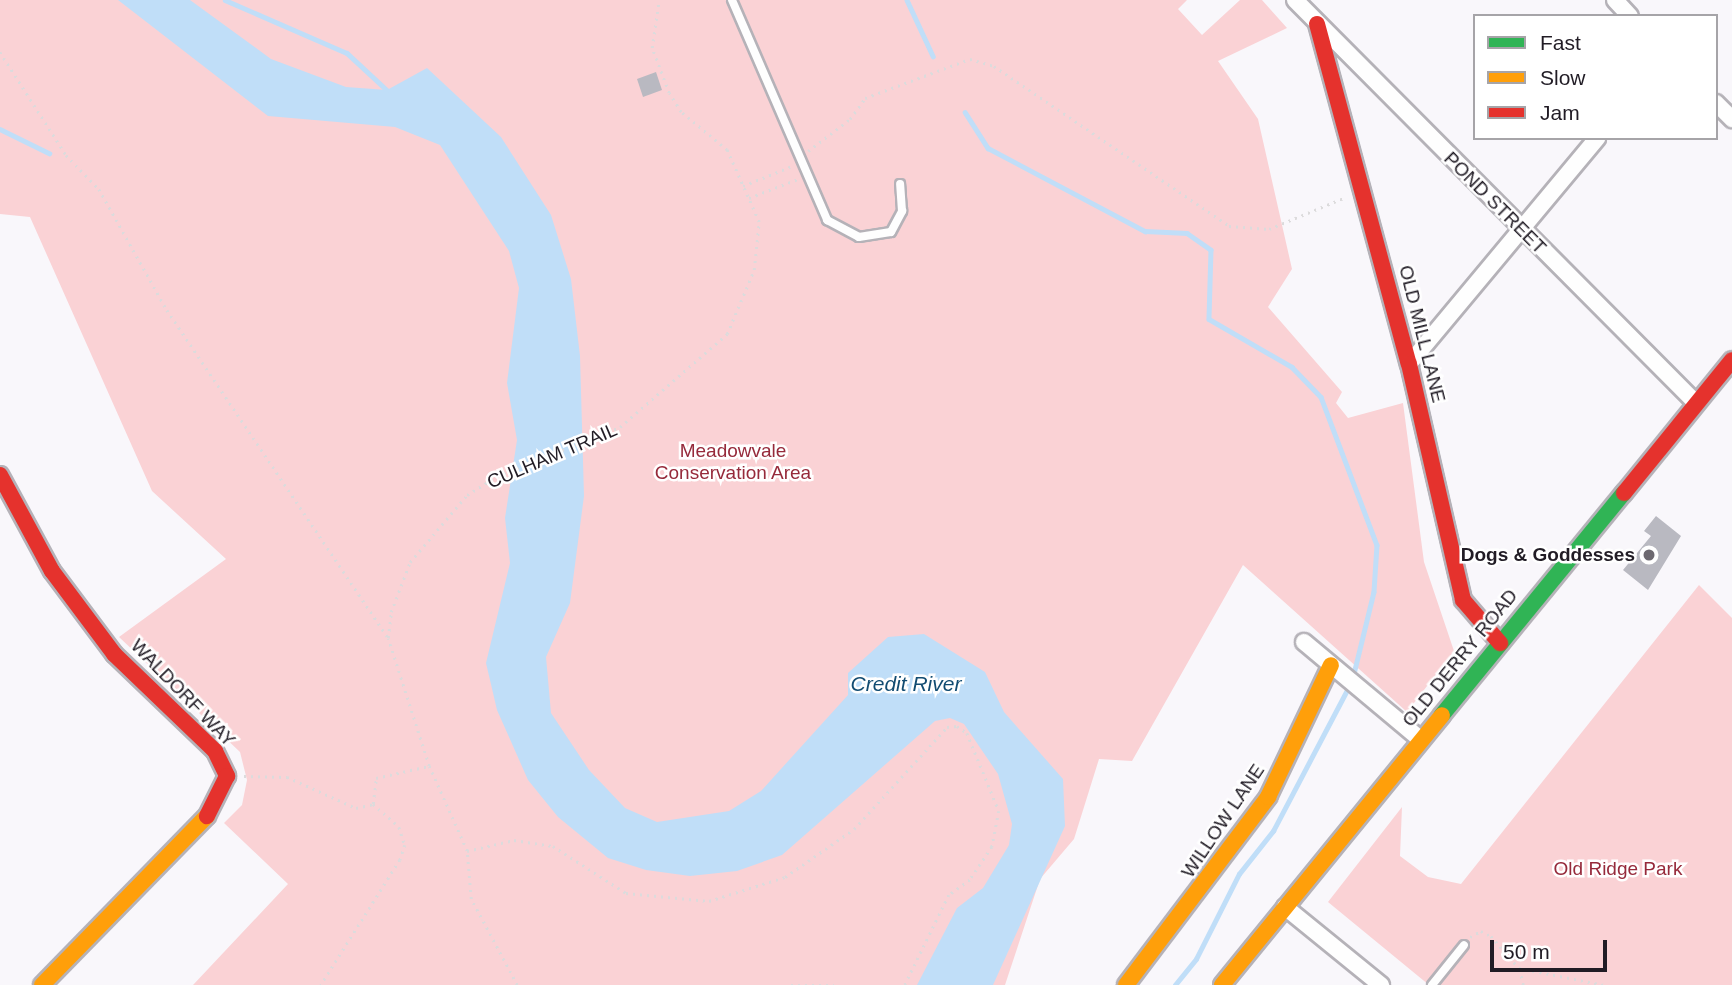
<!DOCTYPE html>
<style>
body{margin:0}
#map{position:relative;width:1732px;height:985px;overflow:hidden;background:#f9f7fb;font-family:Helvetica,sans-serif}
div>[style]{position:absolute}
.green>*{inset:0;background:#fad2d5}
.water>*{inset:0;background:#c0def8}
.stream>*{height:4.5px;margin:-2.25px;padding:0 2.25px;transform-origin:2.25px;border-radius:2.25px;background:#c0def8}
.building>*{inset:0;background:#b9b9c1}
.path>*{height:2.5px;margin-top:-1.25px;transform-origin:0;background:repeating-linear-gradient(90deg,#dcdbdc 0 2px,transparent 0 7px)}
.roads{filter:drop-shadow(2px 0 #b5b2b8) drop-shadow(-2px 0 #b5b2b8) drop-shadow(0 2px #b5b2b8) drop-shadow(0 -2px #b5b2b8)}
.lane>*{height:8px;margin:-4px;padding:0 4px;transform-origin:4px;border-radius:4px;background:#fefefe}
.street>*{height:16px;margin:-8px;padding:0 8px;transform-origin:8px;border-radius:8px;background:#fefefe}
.fast>*{height:16px;margin:-8px;padding:0 8px;transform-origin:8px;border-radius:8px;background:#30b455}
.slow>*{height:16px;margin:-8px;padding:0 8px;transform-origin:8px;border-radius:8px;background:#ff9f0a}
.jam>*{height:16px;margin:-8px;padding:0 8px;transform-origin:8px;border-radius:8px;background:#e5322d}
.dots>*{width:19px;height:19px;translate:-50% -50%;box-sizing:border-box;border:4px solid #fff;border-radius:50%}
span{translate:-50% -50%;white-space:nowrap;text-align:center;line-height:1.15;-webkit-text-stroke:5px #fff;paint-order:stroke}
.street-label{font-size:19px;color:#211c25}
.park-label{font-size:19px;color:#962a3b}
.poi-label{font-size:19px;color:#211c25;font-weight:700}
.right{translate:-100% -50%;text-align:right}
.water-label{font-size:21px;color:#124c72;font-style:italic}
.legend{position:absolute;left:1473px;top:14px;width:245px;height:126px;box-sizing:border-box;background:#fff;border:2px solid #a6a4a8;margin:0;padding:9px 12px;list-style:none;font-size:21px;color:#211c25}
.legend li{display:flex;align-items:center;gap:14px;height:35px}
.legend b{width:35px;border:2px solid #a6a4a8}
.scale{position:absolute;left:1490px;top:940px;width:117px;height:32px;box-sizing:border-box;border:4px solid #211c25;border-top:0;padding-left:9px;font-size:21px;line-height:24px;white-space:nowrap;color:#211c25;-webkit-text-stroke:5px #fff;paint-order:stroke}
</style>
<div id="map">
<div class="green">
<i style="clip-path:polygon(0 0,1187px 0,1178px 9px,1202px 35px,1240px 0,1262px 0,1287px 28px,1218px 61px,1258px 119px,1292px 269px,1268px 307px,1342px 392px,1336px 403px,1348px 418px,1403px 403px,1424px 562px,1454px 651px,1407px 712px,1243px 565px,1132px 761px,1099px 759px,1074px 839px,1040px 879px,1005px 985px,193px 985px,288px 884px,224px 823px,242px 805px,247px 780px,240px 752px,119px 637px,226px 559px,152px 491px,30px 217px,0 214px)"></i>
<i style="clip-path:polygon(1699px 585px,1732px 618px,1732px 985px,1429px 985px,1328px 902px,1402px 807px,1400px 856px,1428px 877px,1461px 884px)"></i>
</div>
<div class="water">
<i style="clip-path:polygon(118px 0,190px 0,271px 59px,346px 87px,387px 90px,427px 68px,501px 137px,551px 215px,571px 279px,580px 356px,584px 496px,570px 603px,546px 657px,551px 713px,589px 770px,625px 808px,657px 822px,729px 811px,761px 791px,848px 695px,848px 673px,888px 637px,924px 634px,985px 672px,1004px 712px,1063px 779px,1065px 826px,993px 985px,917px 985px,957px 908px,983px 888px,1009px 845px,1012px 824px,998px 774px,964px 724px,950px 718px,935px 721px,782px 855px,737px 871px,690px 876px,646px 870px,608px 858px,558px 817px,528px 780px,497px 710px,486px 663px,510px 563px,505px 518px,517px 440px,507px 383px,519px 288px,509px 251px,440px 145px,395px 127px,268px 116px)"></i>
</div>
<div class="stream">
<i style="left:225px;top:0;width:133px;rotate:23.5deg"></i>
<i style="left:347px;top:53px;width:54px;rotate:42.8deg"></i>
<i style="left:907px;top:0;width:62px;rotate:65.1deg"></i>
<i style="left:965px;top:112px;width:43px;rotate:57.4deg"></i>
<i style="left:988px;top:148px;width:178px;rotate:27.9deg"></i>
<i style="left:1145px;top:231px;width:42px;rotate:2.7deg"></i>
<i style="left:1187px;top:233px;width:29px;rotate:35deg"></i>
<i style="left:1211px;top:250px;width:69px;rotate:91.7deg"></i>
<i style="left:1209px;top:319px;width:96px;rotate:30deg"></i>
<i style="left:1292px;top:367px;width:42px;rotate:46deg"></i>
<i style="left:1321px;top:397px;width:158px;rotate:69.3deg"></i>
<i style="left:1377px;top:545px;width:47px;rotate:93.7deg"></i>
<i style="left:1374px;top:592px;width:89px;rotate:103.7deg"></i>
<i style="left:0;top:129px;width:55px;rotate:26.1deg"></i>
<i style="left:1175px;top:985px;width:33px;rotate:-51deg"></i>
<i style="left:1196px;top:959px;width:95px;rotate:-63.2deg"></i>
<i style="left:1239px;top:874px;width:55px;rotate:-51.7deg"></i>
<i style="left:1273px;top:831px;width:164px;rotate:-62.3deg"></i>
</div>
<div class="building">
<i style="clip-path:polygon(656px 72px,662px 90px,643px 97px,637px 79px)"></i>
<i style="clip-path:polygon(1656px 516px,1681px 536px,1648px 590px,1623px 570px,1651px 536px,1644px 531px)"></i>
</div>
<div class="path">
<i style="left:0;top:52px;width:122px;rotate:57.3deg"></i>
<i style="left:66px;top:155px;width:47px;rotate:45.9deg"></i>
<i style="left:99px;top:189px;width:139px;rotate:60.7deg"></i>
<i style="left:167px;top:310px;width:396px;rotate:56deg"></i>
<i style="left:808px;top:151px;width:53px;rotate:-37.3deg"></i>
<i style="left:850px;top:119px;width:26px;rotate:-54deg"></i>
<i style="left:865px;top:98px;width:112px;rotate:-20.4deg"></i>
<i style="left:970px;top:59px;width:25px;rotate:16deg"></i>
<i style="left:994px;top:66px;width:284px;rotate:34.2deg"></i>
<i style="left:1229px;top:226px;width:40px;rotate:4.3deg"></i>
<i style="left:1269px;top:229px;width:81px;rotate:-22.5deg"></i>
<i style="left:743px;top:186px;width:53px;rotate:-22.2deg"></i>
<i style="left:749px;top:198px;width:53px;rotate:-21.2deg"></i>
<i style="left:244px;top:776px;width:43px;rotate:1.3deg"></i>
<i style="left:287px;top:777px;width:76px;rotate:24.2deg"></i>
<i style="left:356px;top:808px;width:17px;rotate:-13deg"></i>
<i style="left:373px;top:804px;width:35px;rotate:41deg"></i>
<i style="left:399px;top:827px;width:19px;rotate:72deg"></i>
<i style="left:405px;top:845px;width:16px;rotate:108deg"></i>
<i style="left:400px;top:860px;width:148px;rotate:122.3deg"></i>
<i style="left:373px;top:804px;width:26px;rotate:-83deg"></i>
<i style="left:376px;top:778px;width:54px;rotate:-12.8deg"></i>
<i style="left:467px;top:851px;width:48px;rotate:-13.2deg"></i>
<i style="left:514px;top:840px;width:39px;rotate:9deg"></i>
<i style="left:553px;top:846px;width:87px;rotate:32.8deg"></i>
<i style="left:626px;top:893px;width:83px;rotate:5.5deg"></i>
<i style="left:709px;top:901px;width:80px;rotate:-17.5deg"></i>
<i style="left:785px;top:877px;width:84px;rotate:-34.8deg"></i>
<i style="left:854px;top:829px;width:138px;rotate:-47.6deg"></i>
<i style="left:947px;top:727px;width:10px;rotate:-6deg"></i>
<i style="left:957px;top:726px;width:12px;rotate:35deg"></i>
<i style="left:967px;top:733px;width:84px;rotate:67.7deg"></i>
<i style="left:999px;top:811px;width:37px;rotate:101deg"></i>
<i style="left:992px;top:847px;width:40px;rotate:124deg"></i>
<i style="left:970px;top:880px;width:26px;rotate:144deg"></i>
<i style="left:949px;top:895px;width:100px;rotate:116.1deg"></i>
<i style="left:1470px;top:937px;width:13px;rotate:-29deg"></i>
<i style="left:1481px;top:931px;width:11px;rotate:27deg"></i>
<i style="left:1491px;top:936px;width:43px;rotate:48.8deg"></i>
<i style="left:517px;top:985px;width:98px;rotate:-118.1deg"></i>
<i style="left:471px;top:899px;width:48px;rotate:-94.8deg"></i>
<i style="left:467px;top:851px;width:93px;rotate:-114.1deg"></i>
<i style="left:429px;top:766px;width:134px;rotate:-107.8deg"></i>
<i style="left:388px;top:638px;width:26px;rotate:-83deg"></i>
<i style="left:391px;top:612px;width:53px;rotate:-69.2deg"></i>
<i style="left:410px;top:562px;width:88px;rotate:-49.6deg"></i>
<i style="left:467px;top:495px;width:36px;rotate:-32deg"></i>
<i style="left:497px;top:476px;width:132px;rotate:-21.7deg"></i>
<i style="left:620px;top:427px;width:142px;rotate:-41deg"></i>
<i style="left:727px;top:334px;width:69px;rotate:-67.1deg"></i>
<i style="left:754px;top:270px;width:48px;rotate:-84.1deg"></i>
<i style="left:759px;top:222px;width:79px;rotate:-114deg"></i>
<i style="left:727px;top:150px;width:60px;rotate:-140.4deg"></i>
<i style="left:681px;top:112px;width:22px;rotate:-122deg"></i>
<i style="left:669px;top:93px;width:48px;rotate:-110.7deg"></i>
<i style="left:652px;top:48px;width:49px;rotate:-81.7deg"></i>
<i style="left:791px;top:985px;width:43px"></i>
<i style="left:1523px;top:985px;width:17px;rotate:-103deg"></i>
<i style="left:1519px;top:968px;width:87px;rotate:11.3deg"></i>
</div>
<div class="roads">
<div class="lane">
<i style="left:732px;top:0;width:240px;rotate:66.6deg"></i>
<i style="left:827px;top:220px;width:36px;rotate:28deg"></i>
<i style="left:859px;top:237px;width:32px;rotate:-9deg"></i>
<i style="left:891px;top:232px;width:24px;rotate:-62deg"></i>
<i style="left:902px;top:211px;width:27px;rotate:-94deg"></i>
<i style="left:1432px;top:985px;width:51px;rotate:-51.3deg"></i>
</div>
<div class="street">
<i style="left:1295px;top:0;width:569px;rotate:45.14deg"></i>
<i style="left:1615px;top:0;width:22px;rotate:47deg"></i>
<i style="left:1716px;top:103px;width:23px;rotate:45deg"></i>
<i style="left:1409px;top:364px;width:294px;rotate:-50.2deg"></i>
<i style="left:1304px;top:642px;width:151px;rotate:39.9deg"></i>
<i style="left:1285px;top:907px;width:124px;rotate:39.1deg"></i>
</div>
<div class="fast">
<i style="left:1442px;top:715px;width:287px;rotate:-50.7deg"></i>
</div>
<div class="slow">
<i style="left:42px;top:985px;width:236px;rotate:-45.7deg"></i>
<i style="left:1126px;top:985px;width:236px;rotate:-52.9deg"></i>
<i style="left:1268px;top:797px;width:146px;rotate:-64.5deg"></i>
<i style="left:1222px;top:985px;width:348px;rotate:-50.8deg"></i>
</div>
<div class="jam">
<i style="left:1317px;top:24px;width:352px;rotate:74.9deg"></i>
<i style="left:1409px;top:364px;width:242px;rotate:77.1deg"></i>
<i style="left:1463px;top:600px;width:57px;rotate:49.3deg"></i>
<i style="left:0;top:475px;width:109px;rotate:61.6deg"></i>
<i style="left:52px;top:571px;width:104px;rotate:53.2deg"></i>
<i style="left:114px;top:654px;width:140px;rotate:43.8deg"></i>
<i style="left:215px;top:751px;width:28px;rotate:64deg"></i>
<i style="left:227px;top:776px;width:45px;rotate:116.6deg"></i>
<i style="left:1624px;top:493px;width:171px;rotate:-50.9deg"></i>
</div>
</div>
<div class="dots">
<i style="left:1649px;top:555px;background:#6d6970"></i>
</div>
<div class="street-label">
<span style="left:1495px;top:203px;rotate:45deg">POND STREET</span>
<span style="left:1422px;top:334px;rotate:76deg">OLD MILL LANE</span>
<span style="left:552px;top:456px;rotate:-23deg">CULHAM TRAIL</span>
<span style="left:1460px;top:658px;rotate:-51deg">OLD DERRY ROAD</span>
<span style="left:183px;top:693px;rotate:46deg">WALDORF WAY</span>
<span style="left:1223px;top:821px;rotate:-56deg">WILLOW LANE</span>
</div>
<div class="park-label">
<span style="left:733px;top:462px">Meadowvale<br>Conservation Area</span>
<span style="left:1618px;top:869px">Old Ridge Park</span>
</div>
<div class="poi-label">
<span class="right" style="left:1635px;top:555px">Dogs &amp; Goddesses</span>
</div>
<div class="water-label">
<span style="left:906px;top:684px">Credit River</span>
</div>
<ul class="legend">
<li><b style="height:9px;background:#30b455"></b>Fast</li>
<li><b style="height:9px;background:#ff9f0a"></b>Slow</li>
<li><b style="height:9px;background:#e5322d"></b>Jam</li>
</ul>
<div class="scale">50 m</div>
</div>
